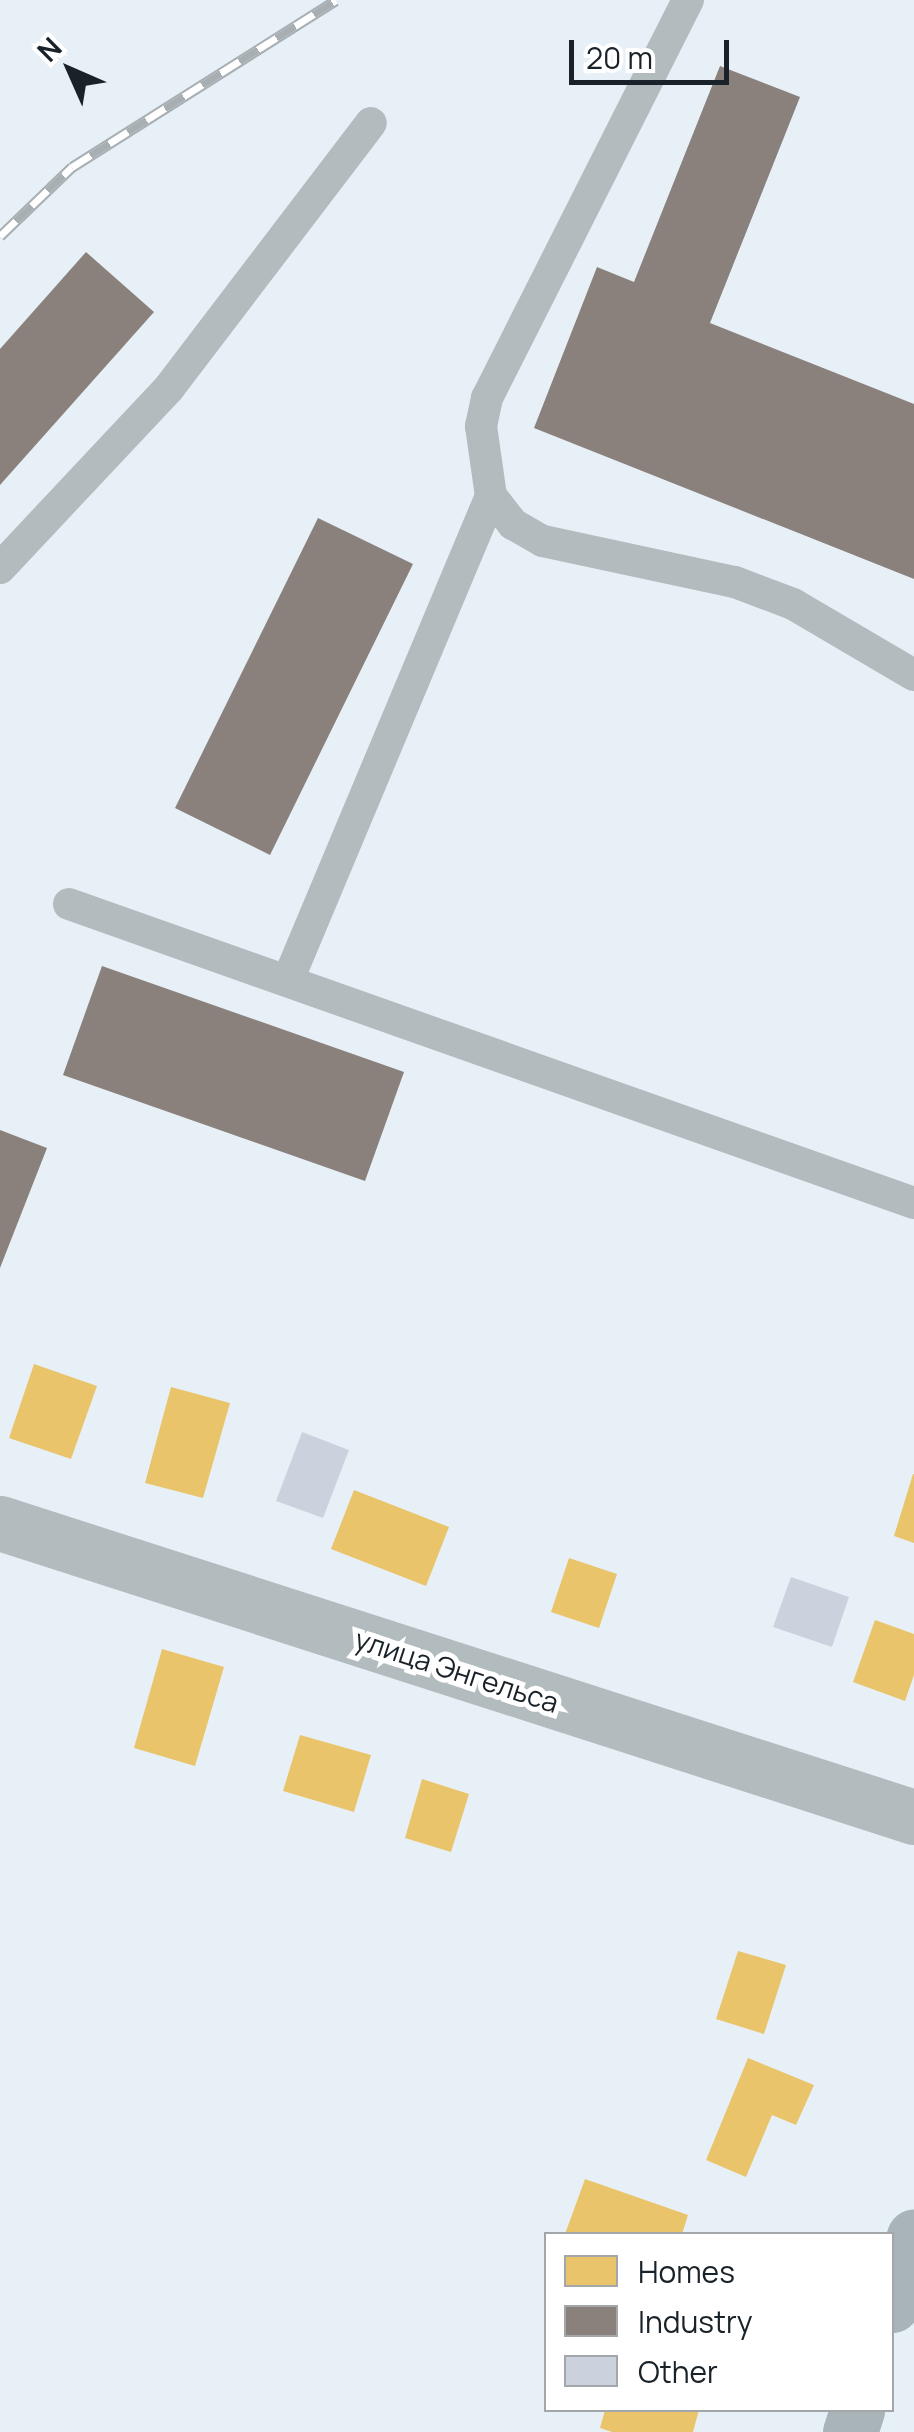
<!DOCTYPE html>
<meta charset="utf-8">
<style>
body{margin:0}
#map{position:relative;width:914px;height:2432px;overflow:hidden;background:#e8f0f7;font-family:Manrope,sans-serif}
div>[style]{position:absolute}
.homes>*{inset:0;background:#e9c46a}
.industry>*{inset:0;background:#8a817c}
.building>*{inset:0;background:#cbd2dd}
.service>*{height:32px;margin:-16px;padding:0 16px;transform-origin:16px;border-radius:16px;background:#b2bbbd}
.minor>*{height:55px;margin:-27.5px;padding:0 27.5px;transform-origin:27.5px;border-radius:27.5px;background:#b2bbbd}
.primary>*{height:55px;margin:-27.5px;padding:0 27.5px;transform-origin:27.5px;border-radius:27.5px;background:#a8b4b7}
.rail>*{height:11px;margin-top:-5.5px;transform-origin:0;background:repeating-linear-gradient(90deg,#fff 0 22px,#a7afb3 0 44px);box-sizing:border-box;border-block:2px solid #a7afb3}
span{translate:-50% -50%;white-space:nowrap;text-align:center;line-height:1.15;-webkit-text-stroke:10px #fff;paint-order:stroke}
.street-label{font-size:28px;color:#192229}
.legend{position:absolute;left:544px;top:2232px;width:350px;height:180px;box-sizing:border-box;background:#fff;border:2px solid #a3a7a9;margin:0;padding:12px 18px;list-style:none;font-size:30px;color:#192229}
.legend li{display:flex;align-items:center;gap:20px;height:50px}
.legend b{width:50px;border:2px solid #a3a7a9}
.north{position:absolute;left:20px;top:20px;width:100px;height:100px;-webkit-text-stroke:8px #fff;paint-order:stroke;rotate:315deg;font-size:28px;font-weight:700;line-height:40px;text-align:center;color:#192229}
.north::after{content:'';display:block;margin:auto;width:35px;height:45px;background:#192229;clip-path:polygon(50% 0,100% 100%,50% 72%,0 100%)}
.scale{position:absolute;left:569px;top:40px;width:160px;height:45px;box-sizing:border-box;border:5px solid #192229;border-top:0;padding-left:12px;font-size:30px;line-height:35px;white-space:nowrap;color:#192229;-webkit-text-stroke:8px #fff;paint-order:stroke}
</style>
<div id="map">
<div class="homes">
<i style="clip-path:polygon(34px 1364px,97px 1386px,71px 1459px,9px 1438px)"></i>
<i style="clip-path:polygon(171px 1387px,230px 1403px,203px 1498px,145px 1483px)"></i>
<i style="clip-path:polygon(913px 1474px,914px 1474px,914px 1543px,894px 1536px)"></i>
<i style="clip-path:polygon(354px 1490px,449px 1527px,426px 1586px,331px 1549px)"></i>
<i style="clip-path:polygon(569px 1558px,617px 1574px,599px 1628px,551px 1612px)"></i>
<i style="clip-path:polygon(875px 1620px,914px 1634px,914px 1675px,905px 1701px,853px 1682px)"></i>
<i style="clip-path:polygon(162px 1649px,224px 1667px,195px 1766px,134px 1748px)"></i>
<i style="clip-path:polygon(300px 1735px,371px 1755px,354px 1812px,283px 1791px)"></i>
<i style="clip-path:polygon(422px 1779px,469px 1794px,451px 1852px,405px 1838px)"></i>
<i style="clip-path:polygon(738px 1951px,786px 1965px,764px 2034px,716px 2019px)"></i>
<i style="clip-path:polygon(748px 2058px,814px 2085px,796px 2125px,772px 2115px,746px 2177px,706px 2160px)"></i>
<i style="clip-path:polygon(585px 2179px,688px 2215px,682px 2234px,565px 2234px)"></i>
<i style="clip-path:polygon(605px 2410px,699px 2410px,693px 2432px,612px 2432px,600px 2428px)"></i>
</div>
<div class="industry">
<i style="clip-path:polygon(720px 66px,800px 97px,710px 323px,914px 404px,914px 579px,534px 428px,597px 267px,634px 282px)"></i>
<i style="clip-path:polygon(86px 252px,154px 312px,0 485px,0 349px)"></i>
<i style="clip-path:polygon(318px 518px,413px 564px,270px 855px,175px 808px)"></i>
<i style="clip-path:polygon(102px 966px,404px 1072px,365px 1181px,63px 1075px)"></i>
<i style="clip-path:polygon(0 1130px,47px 1148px,0 1268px)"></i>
</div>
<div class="building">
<i style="clip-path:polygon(302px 1432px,349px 1450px,323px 1518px,276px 1501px)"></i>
<i style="clip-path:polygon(791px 1577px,849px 1597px,832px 1647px,773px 1627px)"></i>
</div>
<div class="service">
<i style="left:688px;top:0;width:446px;rotate:116.8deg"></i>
<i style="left:487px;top:398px;width:29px;rotate:102deg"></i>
<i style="left:481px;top:426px;width:71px;rotate:81.9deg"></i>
<i style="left:491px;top:496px;width:36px;rotate:52deg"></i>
<i style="left:513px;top:524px;width:34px;rotate:30deg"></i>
<i style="left:543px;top:541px;width:196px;rotate:12.1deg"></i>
<i style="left:735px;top:582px;width:62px;rotate:20.8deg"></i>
<i style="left:793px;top:604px;width:140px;rotate:30.4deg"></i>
<i style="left:0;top:568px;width:247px;rotate:-46.8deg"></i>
<i style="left:169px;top:388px;width:333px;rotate:-52.7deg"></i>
<i style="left:69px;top:904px;width:896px;rotate:19.49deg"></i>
<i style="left:288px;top:980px;width:525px;rotate:-67.25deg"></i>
</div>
<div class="minor">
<i style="left:0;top:1523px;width:960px;rotate:17.83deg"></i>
</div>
<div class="primary">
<i style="left:892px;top:2305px;width:72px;rotate:-72.3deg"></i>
<i style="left:850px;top:2432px;width:23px;rotate:-72deg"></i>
</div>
<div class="rail">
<i style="left:0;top:236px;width:100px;rotate:-43.8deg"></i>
<i style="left:72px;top:167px;width:312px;rotate:-32.3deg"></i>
</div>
<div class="street-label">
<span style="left:457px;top:1670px;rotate:18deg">улица Энгельса</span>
</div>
<ul class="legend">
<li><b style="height:28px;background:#e9c46a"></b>Homes</li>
<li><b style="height:28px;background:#8a817c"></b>Industry</li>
<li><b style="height:28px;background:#cbd2dd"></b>Other</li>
</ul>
<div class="north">N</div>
<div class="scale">20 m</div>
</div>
